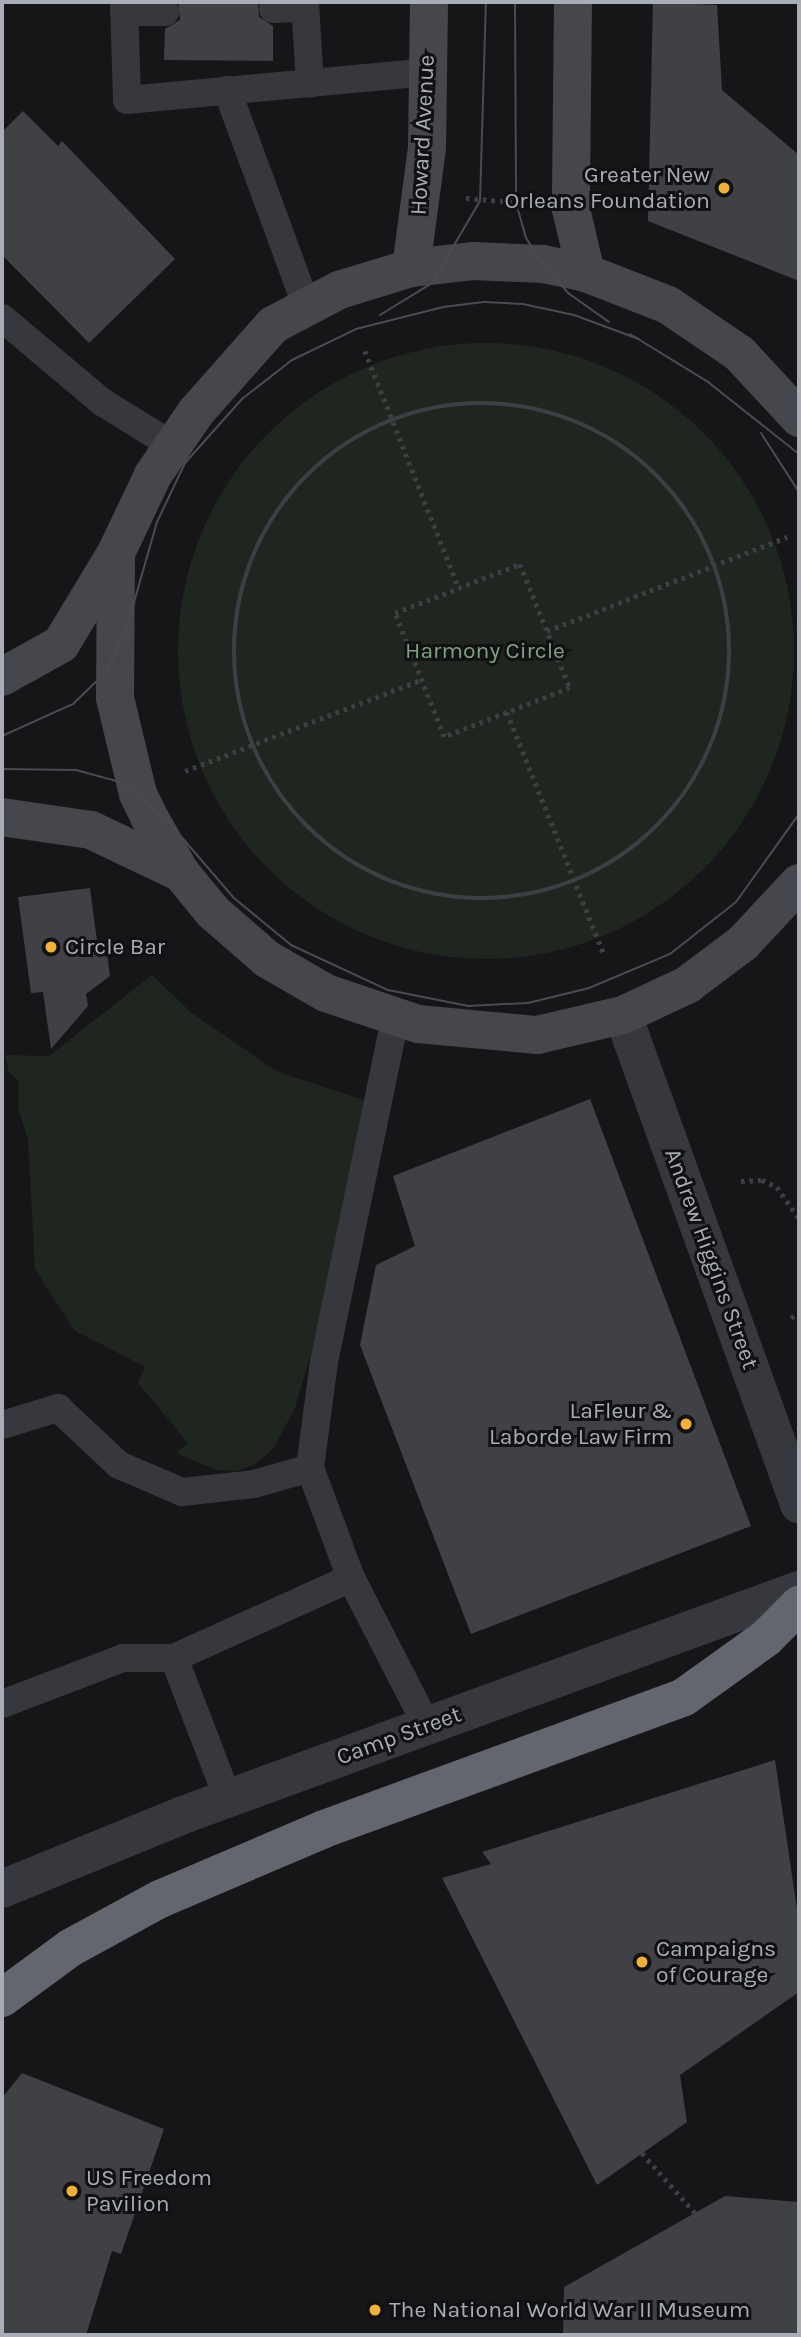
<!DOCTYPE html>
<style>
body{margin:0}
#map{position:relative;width:801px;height:2337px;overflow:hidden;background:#161618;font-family:Karla,sans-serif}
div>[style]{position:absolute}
.green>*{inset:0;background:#1e261f}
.round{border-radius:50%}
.building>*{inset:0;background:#404145}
.path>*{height:4.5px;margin-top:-2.25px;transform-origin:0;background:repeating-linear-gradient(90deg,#3d3f44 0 3.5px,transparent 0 8.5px)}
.path>.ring{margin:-2.25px;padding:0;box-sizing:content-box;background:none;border:4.5px solid #3d3f44;border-radius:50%}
.service>*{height:28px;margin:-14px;padding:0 14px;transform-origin:14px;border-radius:14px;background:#37383d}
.minor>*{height:38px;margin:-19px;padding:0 19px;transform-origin:19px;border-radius:19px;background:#37383d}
.tertiary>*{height:38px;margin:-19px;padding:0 19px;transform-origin:19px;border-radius:19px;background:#37383d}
.secondary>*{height:38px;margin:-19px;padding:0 19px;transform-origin:19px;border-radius:19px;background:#45474d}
.motorway>*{height:38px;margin:-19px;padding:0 19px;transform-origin:19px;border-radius:19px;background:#63666e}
.tram>*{height:2px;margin:-1px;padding:0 1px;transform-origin:1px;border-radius:1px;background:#4a4c52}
.dots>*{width:19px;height:19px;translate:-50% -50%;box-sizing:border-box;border:4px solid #111113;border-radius:50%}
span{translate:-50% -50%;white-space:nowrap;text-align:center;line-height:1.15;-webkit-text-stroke:6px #111113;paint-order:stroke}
.street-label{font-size:23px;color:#a8adb8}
.poi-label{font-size:23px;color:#a8adb8}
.right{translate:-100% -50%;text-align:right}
.left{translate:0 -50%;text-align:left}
.park-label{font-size:23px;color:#7fa381}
.frame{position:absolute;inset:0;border:4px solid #a8adb8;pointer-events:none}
</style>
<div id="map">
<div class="green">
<i class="round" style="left:178px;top:343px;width:616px;height:616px"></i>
<i style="clip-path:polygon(152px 975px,193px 1014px,278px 1072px,364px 1100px,317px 1332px,295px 1408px,273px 1449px,255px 1464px,237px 1471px,216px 1470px,176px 1453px,188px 1443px,138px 1383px,145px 1367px,74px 1330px,35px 1269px,28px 1140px,18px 1107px,19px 1082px,9px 1072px,5px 1055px,49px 1056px)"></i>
</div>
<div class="building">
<i style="clip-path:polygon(178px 2px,258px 2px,259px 17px,273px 26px,273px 61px,164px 60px,165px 29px,180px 20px)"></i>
<i style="clip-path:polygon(653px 2px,717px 5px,722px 90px,799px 155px,799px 281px,648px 221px)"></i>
<i style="clip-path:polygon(23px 111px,58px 146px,62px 141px,175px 259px,89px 343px,2px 255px,2px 132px)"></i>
<i style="clip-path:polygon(90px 888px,97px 941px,107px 952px,110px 976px,86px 994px,88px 1006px,51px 1049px,43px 992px,31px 993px,18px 897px)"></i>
<i style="clip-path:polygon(590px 1099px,751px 1526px,471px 1634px,360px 1345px,376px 1265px,415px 1246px,393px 1176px)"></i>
<i style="clip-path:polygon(775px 1760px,799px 1923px,799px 1992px,680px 2075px,687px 2122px,597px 2185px,442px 1878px,491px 1864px,482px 1852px)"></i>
<i style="clip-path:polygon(22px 2073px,164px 2129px,121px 2254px,112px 2251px,86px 2335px,2px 2335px,2px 2098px)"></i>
<i style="clip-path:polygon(725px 2196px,799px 2202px,799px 2335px,563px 2335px,564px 2287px)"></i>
</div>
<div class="path">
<i style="left:466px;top:198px;width:57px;rotate:5deg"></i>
<i style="left:365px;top:351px;width:255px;rotate:68.4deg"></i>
<i class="ring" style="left:234px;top:403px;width:491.5px;height:491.5px"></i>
<i style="left:520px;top:564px;width:134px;rotate:68deg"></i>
<i style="left:570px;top:688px;width:135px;rotate:158.7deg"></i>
<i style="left:444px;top:737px;width:133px;rotate:-111.6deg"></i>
<i style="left:395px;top:613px;width:134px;rotate:-21.4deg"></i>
<i style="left:547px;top:631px;width:258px;rotate:-21.4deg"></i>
<i style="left:507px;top:712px;width:261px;rotate:68.2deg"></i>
<i style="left:185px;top:771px;width:253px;rotate:-21.1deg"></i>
<i style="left:741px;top:1181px;width:21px;rotate:-3deg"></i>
<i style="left:762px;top:1180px;width:17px;rotate:25deg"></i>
<i style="left:777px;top:1187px;width:39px;rotate:55deg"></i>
<i style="left:791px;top:1318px;width:10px;rotate:-37deg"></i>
<i style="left:642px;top:2153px;width:80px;rotate:48.5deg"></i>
</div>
<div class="service">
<i style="left:124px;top:2px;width:98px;rotate:88.2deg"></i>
<i style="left:127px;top:100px;width:302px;rotate:-5.3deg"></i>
<i style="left:305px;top:2px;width:82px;rotate:86.5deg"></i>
<i style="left:273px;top:9px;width:32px;rotate:-2deg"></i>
<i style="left:124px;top:12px;width:41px"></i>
<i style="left:227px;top:90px;width:231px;rotate:69.8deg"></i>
<i style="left:2px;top:318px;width:131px;rotate:40deg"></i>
<i style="left:102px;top:402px;width:82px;rotate:31.6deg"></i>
<i style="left:2px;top:1425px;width:59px;rotate:-16.9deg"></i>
<i style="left:58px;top:1408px;width:83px;rotate:43.1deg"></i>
<i style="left:119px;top:1465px;width:69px;rotate:23.2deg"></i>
<i style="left:182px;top:1492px;width:72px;rotate:-6.3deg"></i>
<i style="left:254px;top:1484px;width:58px;rotate:-15.9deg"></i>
<i style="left:310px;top:1468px;width:117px;rotate:69.6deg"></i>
<i style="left:351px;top:1578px;width:194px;rotate:155.7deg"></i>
<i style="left:174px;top:1658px;width:51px;rotate:180deg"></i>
<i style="left:123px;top:1658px;width:129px;rotate:159.2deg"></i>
<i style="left:310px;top:1468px;width:107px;rotate:-82.5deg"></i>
<i style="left:324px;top:1362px;width:351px;rotate:-78.3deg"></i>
<i style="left:351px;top:1578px;width:166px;rotate:62.8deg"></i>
<i style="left:174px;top:1658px;width:151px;rotate:69deg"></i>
</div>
<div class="minor">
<i style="left:2px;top:1889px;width:196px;rotate:-22.2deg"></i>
<i style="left:183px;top:1815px;width:656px;rotate:-20.07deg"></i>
</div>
<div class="tertiary">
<i style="left:623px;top:1015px;width:520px;rotate:70.21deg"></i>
</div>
<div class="secondary">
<i style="left:573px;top:2px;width:207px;rotate:90.6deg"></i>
<i style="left:571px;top:209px;width:66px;rotate:76.8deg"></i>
<i style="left:411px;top:268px;width:121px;rotate:-82.4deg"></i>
<i style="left:427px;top:148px;width:146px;rotate:-89.2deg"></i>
<i style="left:116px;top:553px;width:145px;rotate:90.4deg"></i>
<i style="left:115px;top:698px;width:99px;rotate:76.5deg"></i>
<i style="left:138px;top:794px;width:25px;rotate:64deg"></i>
<i style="left:149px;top:817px;width:64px;rotate:60.3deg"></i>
<i style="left:181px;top:873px;width:50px;rotate:50.6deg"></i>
<i style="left:213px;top:912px;width:72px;rotate:41deg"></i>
<i style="left:267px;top:959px;width:68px;rotate:30deg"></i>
<i style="left:326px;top:993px;width:97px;rotate:18.6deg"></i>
<i style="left:418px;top:1024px;width:120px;rotate:5.3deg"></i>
<i style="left:537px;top:1035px;width:88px;rotate:-13.1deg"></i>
<i style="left:623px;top:1015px;width:71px;rotate:-25.1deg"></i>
<i style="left:687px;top:985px;width:70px;rotate:-36.9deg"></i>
<i style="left:743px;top:943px;width:82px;rotate:-47deg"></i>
<i style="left:2px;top:677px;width:68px;rotate:-29.2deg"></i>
<i style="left:61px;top:644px;width:106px;rotate:-58.9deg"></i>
<i style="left:116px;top:553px;width:86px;rotate:-64.6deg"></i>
<i style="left:153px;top:475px;width:76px;rotate:-55.7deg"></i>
<i style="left:196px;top:412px;width:116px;rotate:-48.5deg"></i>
<i style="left:273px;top:325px;width:75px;rotate:-27.9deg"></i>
<i style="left:339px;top:290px;width:75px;rotate:-17deg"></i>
<i style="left:411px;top:268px;width:62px;rotate:-6.4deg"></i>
<i style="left:473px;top:261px;width:70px;rotate:2.5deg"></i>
<i style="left:543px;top:264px;width:44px;rotate:11.8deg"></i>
<i style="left:586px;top:273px;width:88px;rotate:21.3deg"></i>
<i style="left:668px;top:305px;width:87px;rotate:34.2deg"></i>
<i style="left:740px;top:354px;width:87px;rotate:47.3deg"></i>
<i style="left:2px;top:817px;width:90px;rotate:8.3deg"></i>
<i style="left:91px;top:830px;width:100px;rotate:25.5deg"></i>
</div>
<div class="motorway">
<i style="left:2px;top:1998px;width:84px;rotate:-36.3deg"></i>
<i style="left:70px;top:1948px;width:102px;rotate:-28.6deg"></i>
<i style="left:160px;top:1899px;width:178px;rotate:-23.1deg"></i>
<i style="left:324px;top:1829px;width:383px;rotate:-20.1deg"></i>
<i style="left:684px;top:1697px;width:101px;rotate:-35.7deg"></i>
<i style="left:766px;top:1638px;width:47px;rotate:-45deg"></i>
</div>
<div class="tram">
<i style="left:515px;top:2px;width:201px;rotate:89.7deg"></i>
<i style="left:516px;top:203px;width:36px;rotate:74deg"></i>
<i style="left:526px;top:238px;width:31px;rotate:57deg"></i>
<i style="left:543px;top:264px;width:38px;rotate:49deg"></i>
<i style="left:568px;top:293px;width:50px;rotate:35.3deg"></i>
<i style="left:380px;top:315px;width:61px;rotate:-31.6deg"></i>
<i style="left:432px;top:283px;width:95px;rotate:-59.7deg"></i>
<i style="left:480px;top:201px;width:199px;rotate:-88.3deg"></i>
<i style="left:630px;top:334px;width:92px;rotate:31.6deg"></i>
<i style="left:708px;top:382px;width:116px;rotate:38.4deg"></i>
<i style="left:761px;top:433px;width:70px;rotate:57.2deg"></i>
<i style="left:2px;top:736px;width:78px;rotate:-24.3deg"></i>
<i style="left:73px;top:704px;width:47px;rotate:-44.1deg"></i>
<i style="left:107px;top:671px;width:48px;rotate:-65.6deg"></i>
<i style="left:127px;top:627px;width:109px;rotate:-74.1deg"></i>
<i style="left:157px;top:522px;width:65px;rotate:-64.6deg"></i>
<i style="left:185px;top:463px;width:86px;rotate:-48.3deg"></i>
<i style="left:242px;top:399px;width:63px;rotate:-38deg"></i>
<i style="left:292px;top:360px;width:71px;rotate:-25.8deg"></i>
<i style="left:356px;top:329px;width:90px;rotate:-14.2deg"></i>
<i style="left:443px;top:307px;width:41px;rotate:-7deg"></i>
<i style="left:484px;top:302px;width:39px;rotate:3deg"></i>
<i style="left:523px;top:304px;width:52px;rotate:12.2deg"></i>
<i style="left:574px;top:315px;width:69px;rotate:20.3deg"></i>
<i style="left:2px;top:769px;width:74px;rotate:0.8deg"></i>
<i style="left:76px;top:770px;width:46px;rotate:15.3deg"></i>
<i style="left:120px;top:782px;width:59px;rotate:38.8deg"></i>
<i style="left:166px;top:819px;width:104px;rotate:49.3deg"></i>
<i style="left:234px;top:898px;width:74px;rotate:39.5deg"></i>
<i style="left:291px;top:945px;width:107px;rotate:24.9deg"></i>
<i style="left:388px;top:990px;width:82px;rotate:11.3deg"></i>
<i style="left:468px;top:1006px;width:60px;rotate:-2.9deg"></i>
<i style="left:528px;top:1003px;width:63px;rotate:-13.8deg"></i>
<i style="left:589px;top:988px;width:88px;rotate:-22.8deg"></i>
<i style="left:670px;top:954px;width:84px;rotate:-38.2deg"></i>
<i style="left:736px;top:902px;width:108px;rotate:-54.4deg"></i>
</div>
<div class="dots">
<i style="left:724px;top:188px;background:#f2b134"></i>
<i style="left:51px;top:947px;background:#f2b134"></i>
<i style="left:686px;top:1424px;background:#f2b134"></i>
<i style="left:642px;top:1962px;background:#f2b134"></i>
<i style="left:72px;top:2191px;background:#f2b134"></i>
<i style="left:375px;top:2310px;background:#f2b134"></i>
</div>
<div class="street-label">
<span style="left:423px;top:135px;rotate:-87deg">Howard Avenue</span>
<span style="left:711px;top:1259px;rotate:70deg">Andrew Higgins Street</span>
<span style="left:399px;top:1736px;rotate:-20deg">Camp Street</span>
</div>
<div class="poi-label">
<span class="right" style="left:710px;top:188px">Greater New<br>Orleans Foundation</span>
<span class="left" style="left:65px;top:947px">Circle Bar</span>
<span class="right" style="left:672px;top:1424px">LaFleur &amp;<br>Laborde Law Firm</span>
<span class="left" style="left:656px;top:1962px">Campaigns<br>of Courage</span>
<span class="left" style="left:86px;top:2191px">US Freedom<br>Pavilion</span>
<span class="left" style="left:389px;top:2310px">The National World War II Museum</span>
</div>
<div class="park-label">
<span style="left:485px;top:651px">Harmony Circle</span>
</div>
<div class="frame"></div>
</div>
